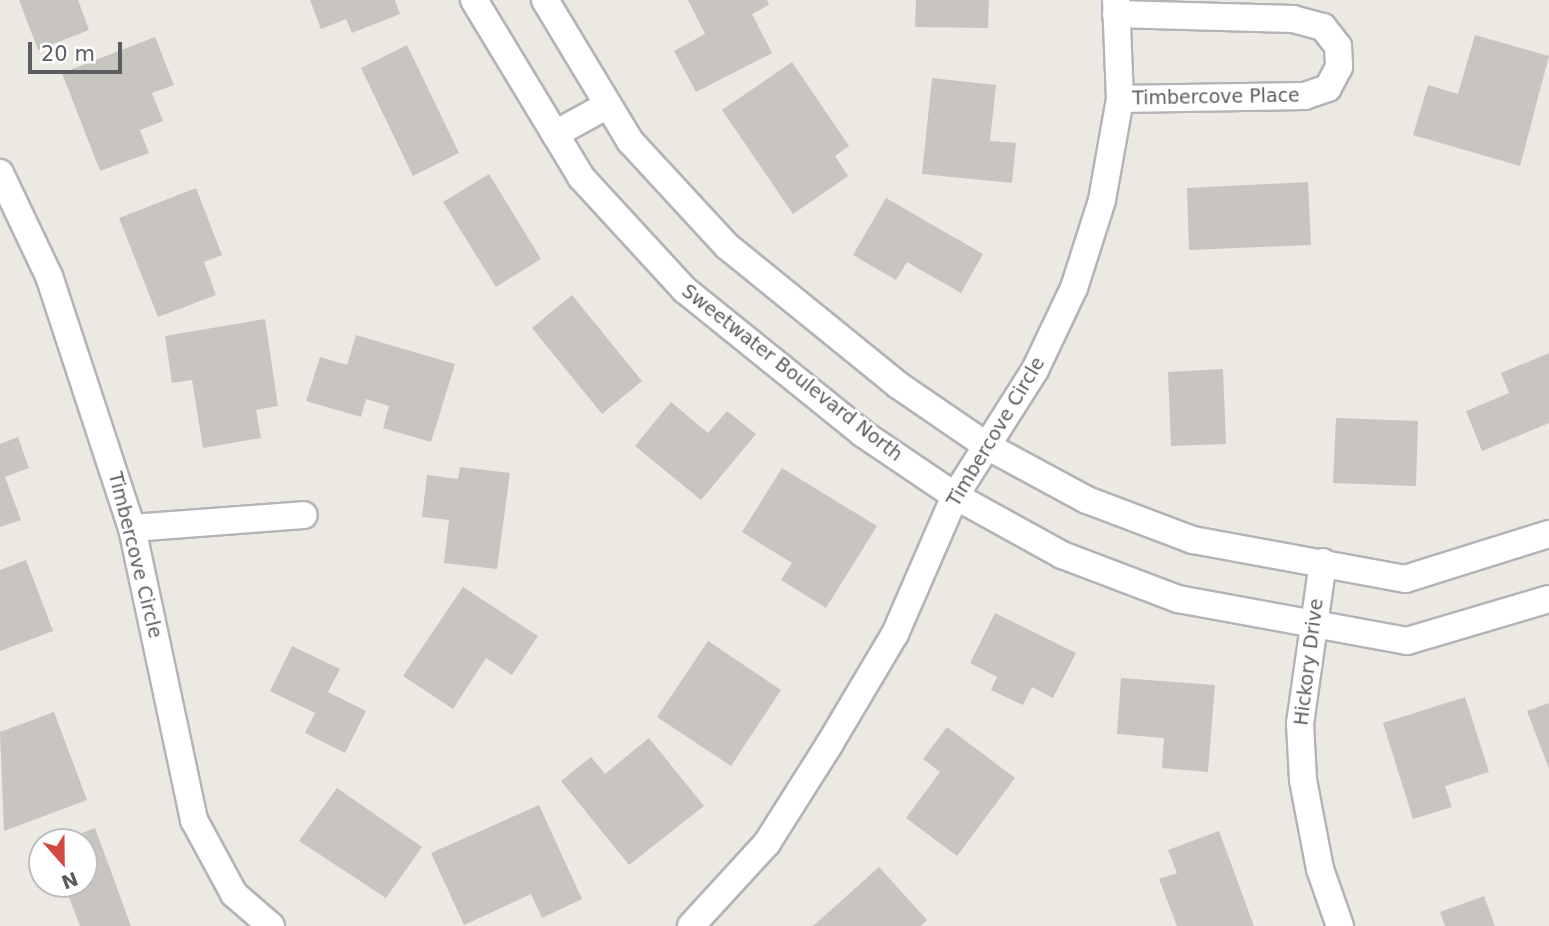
<!DOCTYPE html>
<style>
body{margin:0}
#map{position:relative;width:1549px;height:926px;overflow:hidden;background:#ebe9e1;font-family:"DejaVu Sans",sans-serif}
div>[style]{position:absolute}
.building>*{inset:0;background:#c8c5c0}
.roads{filter:drop-shadow(2px 0 #b2b4b7) drop-shadow(-2px 0 #b2b4b7) drop-shadow(0 2px #b2b4b7) drop-shadow(0 -2px #b2b4b7)}
.street>*{height:26px;margin:-13px;padding:0 13px;transform-origin:13px;border-radius:13px;background:#fff}
span{translate:-50% -50%;white-space:nowrap;text-align:center;line-height:1.15;-webkit-text-stroke:5px #fff;paint-order:stroke}
.street-label{font-size:19px;color:#5a5d60}
.north{position:absolute;left:28px;top:828px;width:70px;height:70px;box-sizing:border-box;background:#fff;border:2px solid #bdbebf;border-radius:50%;rotate:159deg;font-size:19px;font-weight:700;line-height:28px;text-align:center;color:#5a5d60}
.north::after{content:'';display:block;margin:auto;width:24px;height:32px;background:#d5483e;clip-path:polygon(50% 0,100% 100%,50% 72%,0 100%)}
.scale{position:absolute;left:28px;top:42px;width:94px;height:32px;box-sizing:border-box;border:4px solid #5a5d60;border-top:0;padding-left:9px;font-size:21px;line-height:24px;white-space:nowrap;color:#5a5d60;-webkit-text-stroke:5px #fff;paint-order:stroke}
</style>
<div id="map">
<div class="building">
<i style="clip-path:polygon(19px 0,78px 0,89px 30px,38px 50px)"></i>
<i style="clip-path:polygon(310px 0,395px 0,400px 14px,352px 33px,346px 19px,321px 29px)"></i>
<i style="clip-path:polygon(688px 0,767px 0,769px 5px,752px 14px,772px 53px,696px 92px,674px 51px,705px 34px)"></i>
<i style="clip-path:polygon(916px 0,989px 0,988px 28px,915px 27px)"></i>
<i style="clip-path:polygon(1475px 35px,1549px 56px,1520px 166px,1413px 135px,1428px 85px,1458px 94px)"></i>
<i style="clip-path:polygon(155px 37px,174px 85px,152px 93px,163px 121px,140px 130px,149px 153px,100px 171px,62px 73px)"></i>
<i style="clip-path:polygon(407px 45px,459px 153px,413px 176px,361px 68px)"></i>
<i style="clip-path:polygon(792px 62px,849px 146px,835px 156px,848px 176px,793px 214px,722px 110px)"></i>
<i style="clip-path:polygon(932px 78px,996px 85px,990px 141px,1016px 143px,1012px 183px,922px 174px)"></i>
<i style="clip-path:polygon(489px 174px,541px 259px,496px 287px,443px 202px)"></i>
<i style="clip-path:polygon(1308px 182px,1311px 245px,1189px 250px,1187px 188px)"></i>
<i style="clip-path:polygon(196px 188px,222px 255px,204px 262px,216px 295px,158px 317px,119px 218px)"></i>
<i style="clip-path:polygon(886px 198px,983px 254px,961px 293px,907px 262px,896px 280px,853px 255px)"></i>
<i style="clip-path:polygon(572px 295px,642px 381px,602px 414px,532px 328px)"></i>
<i style="clip-path:polygon(265px 319px,278px 406px,256px 410px,261px 438px,203px 448px,192px 380px,172px 383px,165px 336px)"></i>
<i style="clip-path:polygon(356px 335px,455px 364px,431px 442px,383px 428px,389px 406px,366px 399px,361px 417px,306px 401px,320px 357px,347px 365px)"></i>
<i style="clip-path:polygon(1549px 353px,1549px 423px,1482px 451px,1466px 411px,1509px 393px,1501px 373px)"></i>
<i style="clip-path:polygon(1223px 369px,1226px 444px,1171px 446px,1168px 372px)"></i>
<i style="clip-path:polygon(671px 402px,708px 433px,727px 411px,756px 434px,701px 500px,635px 446px)"></i>
<i style="clip-path:polygon(1336px 418px,1418px 421px,1416px 486px,1333px 483px)"></i>
<i style="clip-path:polygon(18px 437px,29px 468px,5px 477px,21px 520px,0 527px,0 444px)"></i>
<i style="clip-path:polygon(460px 467px,510px 473px,497px 569px,444px 563px,449px 520px,422px 517px,427px 475px,458px 479px)"></i>
<i style="clip-path:polygon(782px 468px,877px 526px,826px 608px,781px 580px,792px 563px,742px 532px)"></i>
<i style="clip-path:polygon(26px 560px,53px 631px,0 651px,0 570px)"></i>
<i style="clip-path:polygon(463px 587px,538px 636px,512px 675px,486px 658px,453px 709px,403px 676px)"></i>
<i style="clip-path:polygon(995px 613px,1076px 653px,1053px 698px,1032px 687px,1023px 705px,991px 690px,997px 677px,970px 663px)"></i>
<i style="clip-path:polygon(708px 641px,781px 690px,731px 766px,657px 717px)"></i>
<i style="clip-path:polygon(292px 646px,340px 669px,328px 692px,366px 711px,345px 753px,305px 733px,315px 713px,270px 691px)"></i>
<i style="clip-path:polygon(1121px 678px,1215px 685px,1208px 772px,1162px 768px,1164px 738px,1117px 734px)"></i>
<i style="clip-path:polygon(1465px 697px,1489px 772px,1445px 786px,1452px 807px,1413px 819px,1383px 723px)"></i>
<i style="clip-path:polygon(1549px 703px,1549px 769px,1527px 711px)"></i>
<i style="clip-path:polygon(54px 712px,87px 800px,4px 831px,0 732px)"></i>
<i style="clip-path:polygon(947px 727px,1015px 778px,957px 856px,906px 818px,940px 772px,923px 759px)"></i>
<i style="clip-path:polygon(649px 738px,704px 806px,629px 865px,561px 781px,591px 757px,605px 774px)"></i>
<i style="clip-path:polygon(337px 788px,422px 847px,386px 898px,299px 841px)"></i>
<i style="clip-path:polygon(539px 805px,582px 899px,542px 918px,531px 894px,464px 925px,431px 853px)"></i>
<i style="clip-path:polygon(95px 828px,131px 926px,80px 926px,64px 884px,84px 884px,84px 842px,59px 842px)"></i>
<i style="clip-path:polygon(1219px 831px,1254px 926px,1177px 926px,1159px 879px,1177px 873px,1168px 850px)"></i>
<i style="clip-path:polygon(879px 867px,927px 920px,921px 926px,813px 926px)"></i>
<i style="clip-path:polygon(1484px 896px,1495px 926px,1445px 926px,1440px 912px)"></i>
</div>
<div class="roads">
<div class="street">
<i style="left:474px;top:0;width:207px;rotate:58.8deg"></i>
<i style="left:581px;top:177px;width:154px;rotate:47.4deg"></i>
<i style="left:685px;top:290px;width:228px;rotate:38.9deg"></i>
<i style="left:862px;top:433px;width:112px;rotate:34.1deg"></i>
<i style="left:955px;top:496px;width:122px;rotate:28.9deg"></i>
<i style="left:1062px;top:555px;width:124px;rotate:20.8deg"></i>
<i style="left:1178px;top:599px;width:233px;rotate:10.4deg"></i>
<i style="left:1407px;top:641px;width:148px;rotate:-16.5deg"></i>
<i style="left:545px;top:0;width:165px;rotate:58.9deg"></i>
<i style="left:630px;top:141px;width:143px;rotate:47.3deg"></i>
<i style="left:727px;top:246px;width:220px;rotate:39.1deg"></i>
<i style="left:898px;top:385px;width:108px;rotate:34.4deg"></i>
<i style="left:987px;top:446px;width:114px;rotate:28.4deg"></i>
<i style="left:1087px;top:500px;width:113px;rotate:20.7deg"></i>
<i style="left:1193px;top:540px;width:216px;rotate:10.4deg"></i>
<i style="left:1405px;top:579px;width:151px;rotate:-17.4deg"></i>
<i style="left:1116px;top:14px;width:177px;rotate:1.6deg"></i>
<i style="left:1293px;top:19px;width:31px;rotate:15deg"></i>
<i style="left:1323px;top:27px;width:24px;rotate:52deg"></i>
<i style="left:1338px;top:46px;width:21px;rotate:87deg"></i>
<i style="left:1339px;top:67px;width:24px;rotate:118deg"></i>
<i style="left:1328px;top:88px;width:24px;rotate:161deg"></i>
<i style="left:1305px;top:96px;width:185px;rotate:179.1deg"></i>
<i style="left:555px;top:134px;width:60px;rotate:-28.7deg"></i>
<i style="left:0;top:173px;width:114px;rotate:64.6deg"></i>
<i style="left:49px;top:276px;width:265px;rotate:71.8deg"></i>
<i style="left:132px;top:528px;width:299px;rotate:78deg"></i>
<i style="left:194px;top:820px;width:84px;rotate:61.6deg"></i>
<i style="left:234px;top:894px;width:49px;rotate:40.9deg"></i>
<i style="left:132px;top:528px;width:172px;rotate:-4.3deg"></i>
<i style="left:1323px;top:562px;width:163px;rotate:98.1deg"></i>
<i style="left:1300px;top:723px;width:57px;rotate:87deg"></i>
<i style="left:1303px;top:780px;width:91px;rotate:79.2deg"></i>
<i style="left:1320px;top:869px;width:60px;rotate:70.7deg"></i>
<i style="left:691px;top:926px;width:113px;rotate:-47.5deg"></i>
<i style="left:767px;top:843px;width:116px;rotate:-57.7deg"></i>
<i style="left:829px;top:745px;width:129px;rotate:-59.3deg"></i>
<i style="left:895px;top:634px;width:150px;rotate:-66.5deg"></i>
<i style="left:955px;top:496px;width:149px;rotate:-57.6deg"></i>
<i style="left:1035px;top:370px;width:91px;rotate:-64.6deg"></i>
<i style="left:1074px;top:288px;width:92px;rotate:-72.3deg"></i>
<i style="left:1102px;top:200px;width:103px;rotate:-79.9deg"></i>
<i style="left:1120px;top:99px;width:99px;rotate:-92.3deg"></i>
</div>
</div>
<div class="street-label">
<span style="left:1216px;top:97px;rotate:-1deg">Timbercove Place</span>
<span style="left:792px;top:373px;rotate:38deg">Sweetwater Boulevard North</span>
<span style="left:996px;top:432px;rotate:-59deg">Timbercove Circle</span>
<span style="left:135px;top:555px;rotate:76deg">Timbercove Circle</span>
<span style="left:1309px;top:662px;rotate:-83deg">Hickory Drive</span>
</div>
<div class="north">N</div>
<div class="scale">20 m</div>
</div>
